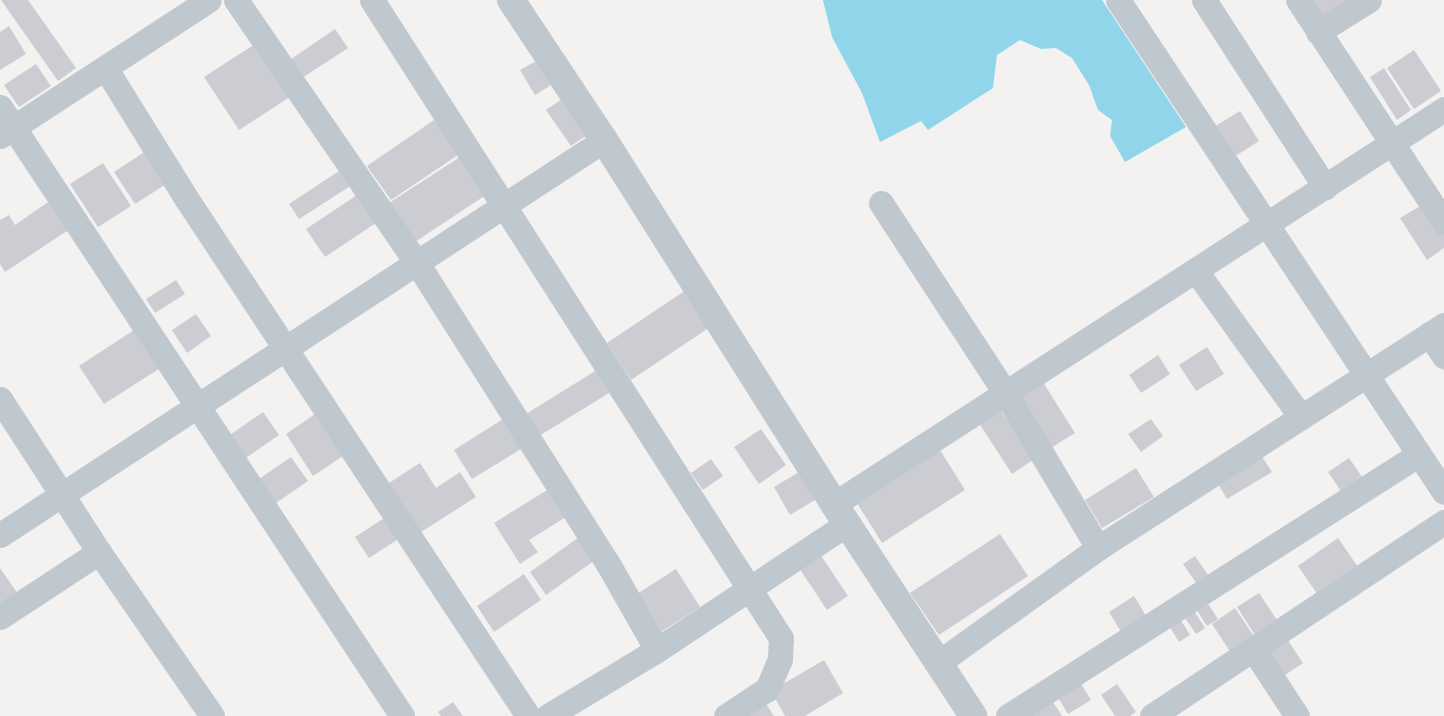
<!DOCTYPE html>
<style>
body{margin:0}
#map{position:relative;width:1444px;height:716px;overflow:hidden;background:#f4f1f1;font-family:Jost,sans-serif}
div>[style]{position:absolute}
.water>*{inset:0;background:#91d5ea}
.building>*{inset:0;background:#cccdd3}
.minor>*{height:25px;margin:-12.5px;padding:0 12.5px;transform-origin:12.5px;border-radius:12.5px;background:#c0c8cf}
.tertiary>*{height:28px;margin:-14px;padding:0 14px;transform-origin:14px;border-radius:14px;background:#c0c8cf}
span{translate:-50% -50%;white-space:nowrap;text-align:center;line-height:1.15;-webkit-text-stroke:4px #fff;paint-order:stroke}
</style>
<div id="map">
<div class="water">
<i style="clip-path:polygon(823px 0,1102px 0,1186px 127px,1125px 162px,1110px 136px,1112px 120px,1098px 110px,1089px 85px,1072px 58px,1056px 48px,1041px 49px,1020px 40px,997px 55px,993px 88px,928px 130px,921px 121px,880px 142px,862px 93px,832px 37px)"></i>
</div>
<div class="building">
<i style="clip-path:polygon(1px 0,28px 0,76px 68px,58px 81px)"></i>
<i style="clip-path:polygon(1311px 0,1353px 0,1323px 19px)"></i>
<i style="clip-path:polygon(9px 26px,26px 54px,0 70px,0 32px)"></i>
<i style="clip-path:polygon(335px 29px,348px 48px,299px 80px,287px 62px)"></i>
<i style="clip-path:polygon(261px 40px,296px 93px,239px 130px,204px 77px)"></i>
<i style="clip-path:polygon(1414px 50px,1441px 91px,1414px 109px,1387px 68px)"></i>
<i style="clip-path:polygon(536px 61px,551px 85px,535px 95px,520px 70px)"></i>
<i style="clip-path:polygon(36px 64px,51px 86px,19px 107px,4px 85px)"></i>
<i style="clip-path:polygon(1384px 68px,1411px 110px,1397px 120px,1370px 77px)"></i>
<i style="clip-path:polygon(565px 97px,590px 133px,571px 146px,546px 110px)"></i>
<i style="clip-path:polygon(1240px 111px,1259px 141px,1231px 159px,1212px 128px)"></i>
<i style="clip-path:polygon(437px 118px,461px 153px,391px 200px,367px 166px)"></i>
<i style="clip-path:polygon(152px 147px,174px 179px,135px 204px,114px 172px)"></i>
<i style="clip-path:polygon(460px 157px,486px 195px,415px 242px,389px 203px)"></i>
<i style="clip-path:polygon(103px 163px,131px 206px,98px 227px,70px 184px)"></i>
<i style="clip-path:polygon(345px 167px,355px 183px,299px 219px,289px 204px)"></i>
<i style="clip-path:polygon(360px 193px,379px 221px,325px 257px,306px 229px)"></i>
<i style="clip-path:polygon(51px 200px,70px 229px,5px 272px,0 264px,0 220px,9px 215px,15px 225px)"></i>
<i style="clip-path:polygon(1427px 202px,1444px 229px,1444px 248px,1427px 260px,1400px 218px)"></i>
<i style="clip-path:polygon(176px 280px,185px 294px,155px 313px,146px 299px)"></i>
<i style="clip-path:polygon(689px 288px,713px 325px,631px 380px,607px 343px)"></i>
<i style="clip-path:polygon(196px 314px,211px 336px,187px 353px,172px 330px)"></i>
<i style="clip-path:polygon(140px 326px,165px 365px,104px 404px,79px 366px)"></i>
<i style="clip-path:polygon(1207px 347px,1224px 374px,1196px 391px,1179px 365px)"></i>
<i style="clip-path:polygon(1158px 355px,1170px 374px,1141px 393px,1129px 375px)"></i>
<i style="clip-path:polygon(600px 368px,614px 390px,539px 436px,526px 414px)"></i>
<i style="clip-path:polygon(1041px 379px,1075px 433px,1046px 451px,1013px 397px)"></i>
<i style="clip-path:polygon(998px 406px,1033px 460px,1012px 474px,977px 420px)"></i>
<i style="clip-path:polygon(321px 410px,349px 452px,313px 476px,286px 434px)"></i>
<i style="clip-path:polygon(263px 412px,279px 435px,243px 460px,227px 437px)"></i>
<i style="clip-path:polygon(508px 416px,526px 446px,472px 479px,454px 450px)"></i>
<i style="clip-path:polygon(1151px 419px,1163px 436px,1141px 452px,1128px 434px)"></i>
<i style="clip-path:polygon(761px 429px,786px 465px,759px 484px,734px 447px)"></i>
<i style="clip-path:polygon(940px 450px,965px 490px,882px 543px,857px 503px)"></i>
<i style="clip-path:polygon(1261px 455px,1272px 472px,1227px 499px,1217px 482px)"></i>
<i style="clip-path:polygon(291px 457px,308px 481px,276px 503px,259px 479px)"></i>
<i style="clip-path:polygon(1349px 458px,1362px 477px,1341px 491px,1328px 472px)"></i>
<i style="clip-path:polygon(711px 459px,723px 476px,703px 490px,691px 473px)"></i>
<i style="clip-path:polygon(420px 463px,436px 488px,460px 472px,476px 497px,421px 532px,389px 483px)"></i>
<i style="clip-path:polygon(1136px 468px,1154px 497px,1102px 528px,1085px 500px)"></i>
<i style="clip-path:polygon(799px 472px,815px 500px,790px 515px,774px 487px)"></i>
<i style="clip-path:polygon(552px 487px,569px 515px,529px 540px,538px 552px,520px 564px,494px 523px)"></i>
<i style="clip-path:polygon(389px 515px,403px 536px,369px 558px,355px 537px)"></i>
<i style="clip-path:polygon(1000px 534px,1028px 576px,939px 635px,910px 593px)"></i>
<i style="clip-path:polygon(582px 535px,598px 558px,546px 595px,530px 572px)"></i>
<i style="clip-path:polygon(1338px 538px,1360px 570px,1320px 598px,1298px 566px)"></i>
<i style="clip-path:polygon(820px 554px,848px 596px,827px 610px,799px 568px)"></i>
<i style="clip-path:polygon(1195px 556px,1211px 579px,1199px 587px,1183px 564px)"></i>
<i style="clip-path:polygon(0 568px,18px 594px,0 607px)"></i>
<i style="clip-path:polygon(676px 569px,700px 607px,661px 632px,637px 594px)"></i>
<i style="clip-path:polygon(524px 574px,541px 600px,494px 632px,477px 606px)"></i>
<i style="clip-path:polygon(1259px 593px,1279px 623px,1257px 638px,1237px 607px)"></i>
<i style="clip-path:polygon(1134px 596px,1148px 619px,1123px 635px,1109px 612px)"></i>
<i style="clip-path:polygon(1205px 599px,1218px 619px,1207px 626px,1194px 606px)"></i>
<i style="clip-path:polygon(1191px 606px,1205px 628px,1196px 634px,1181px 612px)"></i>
<i style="clip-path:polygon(1235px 608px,1255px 638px,1231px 653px,1212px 624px)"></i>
<i style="clip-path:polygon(1177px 614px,1190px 635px,1179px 642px,1166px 621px)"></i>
<i style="clip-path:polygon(1285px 636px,1303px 663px,1279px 679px,1261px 651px)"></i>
<i style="clip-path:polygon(824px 660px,843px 693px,805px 716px,785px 716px,771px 691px)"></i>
<i style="clip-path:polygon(1079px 680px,1091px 700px,1068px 714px,1056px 694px)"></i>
<i style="clip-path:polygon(1117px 684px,1136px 712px,1130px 716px,1115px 716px,1101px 695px)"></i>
<i style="clip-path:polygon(761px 696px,774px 716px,732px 716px)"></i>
<i style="clip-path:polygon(1051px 699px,1062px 716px,1026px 716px)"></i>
<i style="clip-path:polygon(453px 702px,463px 716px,441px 716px,438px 712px)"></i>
</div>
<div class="minor">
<i style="left:236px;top:0;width:319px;rotate:55.5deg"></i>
<i style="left:417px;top:263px;width:354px;rotate:57.6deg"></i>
<i style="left:607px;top:562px;width:101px;rotate:60.4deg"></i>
<i style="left:372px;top:0;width:758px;rotate:57.34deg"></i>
<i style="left:781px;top:638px;width:21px;rotate:93deg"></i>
<i style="left:780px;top:659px;width:33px;rotate:113deg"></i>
<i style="left:767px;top:689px;width:49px;rotate:146.6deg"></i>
<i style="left:1118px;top:0;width:590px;rotate:56.47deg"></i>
<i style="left:1204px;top:0;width:223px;rotate:57.1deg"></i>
<i style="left:1298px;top:0;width:266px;rotate:56.7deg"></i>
<i style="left:1318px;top:32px;width:60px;rotate:-32.1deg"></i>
<i style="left:106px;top:69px;width:152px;rotate:58.2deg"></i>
<i style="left:186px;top:198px;width:621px;rotate:56.57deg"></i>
<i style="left:0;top:107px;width:730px;rotate:56.57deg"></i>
<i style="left:0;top:136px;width:249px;rotate:-33.1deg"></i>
<i style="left:881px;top:203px;width:228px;rotate:56.8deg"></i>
<i style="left:1006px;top:394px;width:179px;rotate:59.1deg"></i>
<i style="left:1196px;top:271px;width:180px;rotate:54.3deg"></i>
<i style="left:1429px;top:334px;width:27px;rotate:56deg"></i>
<i style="left:0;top:399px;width:182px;rotate:57.1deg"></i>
<i style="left:99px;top:552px;width:199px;rotate:55.4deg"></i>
<i style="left:834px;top:504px;width:727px;rotate:-32.92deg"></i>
<i style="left:0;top:535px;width:722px;rotate:-33.18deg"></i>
<i style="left:0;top:617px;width:118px;rotate:-33.3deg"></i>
<i style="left:1253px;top:649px;width:80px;rotate:56.7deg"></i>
<i style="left:938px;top:663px;width:197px;rotate:-35.7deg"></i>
<i style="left:1098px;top:548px;width:412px;rotate:-32.8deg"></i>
<i style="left:548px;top:716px;width:127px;rotate:-31.2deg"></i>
<i style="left:657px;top:650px;width:228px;rotate:-33.6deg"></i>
<i style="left:1008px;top:716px;width:487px;rotate:-32.5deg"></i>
<i style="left:1152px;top:716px;width:351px;rotate:-33.6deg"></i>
</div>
<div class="tertiary">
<i style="left:511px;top:0;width:168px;rotate:56.4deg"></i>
<i style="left:604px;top:140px;width:431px;rotate:57.7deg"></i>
<i style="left:834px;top:504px;width:254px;rotate:56.7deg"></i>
</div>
</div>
